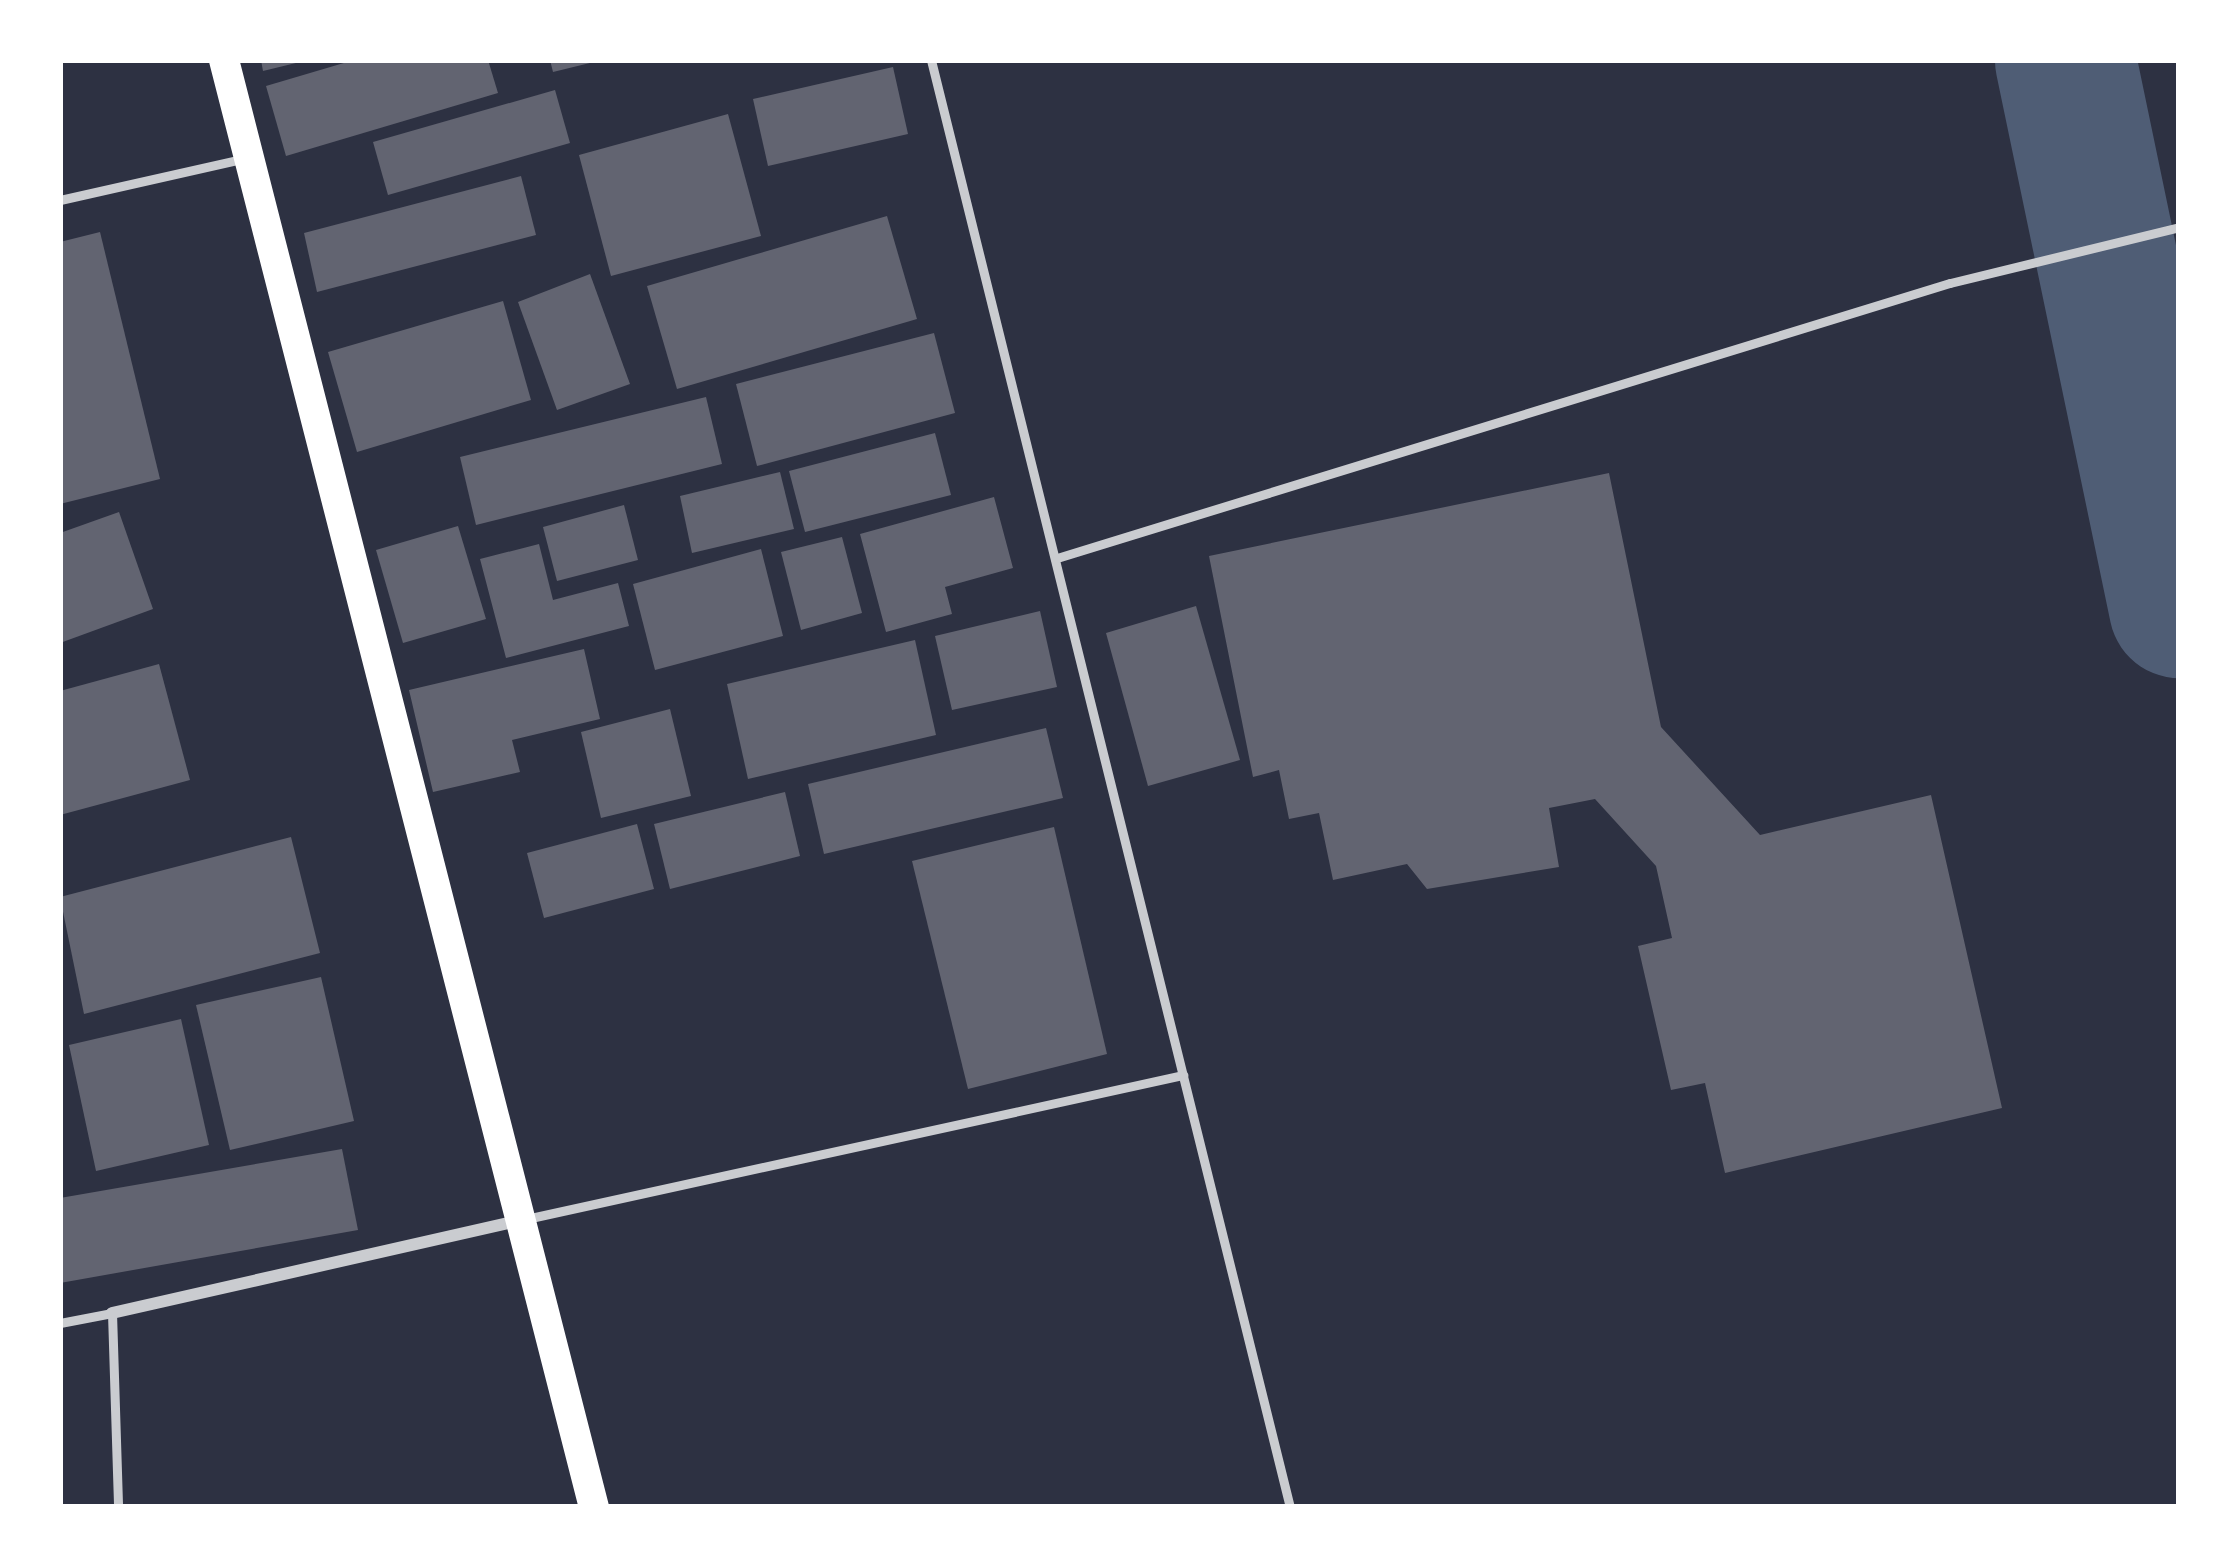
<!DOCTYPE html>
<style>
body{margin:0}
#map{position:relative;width:2239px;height:1567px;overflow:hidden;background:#2d3142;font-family:Lora,serif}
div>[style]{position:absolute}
.river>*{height:141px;margin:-70.5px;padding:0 70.5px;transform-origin:70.5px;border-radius:70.5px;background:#4f5d75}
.building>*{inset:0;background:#626471}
.service>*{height:9px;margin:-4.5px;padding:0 4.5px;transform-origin:4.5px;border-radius:4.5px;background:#caccd0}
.minor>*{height:12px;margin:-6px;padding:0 6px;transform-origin:6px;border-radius:6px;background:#caccd0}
.primary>*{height:30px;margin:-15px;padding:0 15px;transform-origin:15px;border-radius:15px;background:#fff}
span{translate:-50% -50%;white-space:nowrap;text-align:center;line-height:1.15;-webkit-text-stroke:12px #fff;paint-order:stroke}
.frame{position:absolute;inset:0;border:63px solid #fff;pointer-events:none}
</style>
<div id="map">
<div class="river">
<i style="left:2065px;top:60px;width:559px;rotate:78.23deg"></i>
</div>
<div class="building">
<i style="clip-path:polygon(261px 60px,299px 60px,300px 62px,263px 71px)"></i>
<i style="clip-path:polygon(354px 60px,488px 60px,498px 93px,286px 156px,266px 86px)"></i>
<i style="clip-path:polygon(550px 60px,594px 60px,594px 62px,553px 72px)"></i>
<i style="clip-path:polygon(893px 67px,908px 134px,768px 166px,753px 99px)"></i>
<i style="clip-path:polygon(555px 90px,570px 143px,388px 195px,373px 142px)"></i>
<i style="clip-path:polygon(728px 114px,761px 236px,611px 276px,579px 155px)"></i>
<i style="clip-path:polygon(521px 176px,536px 235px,317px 292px,304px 233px)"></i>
<i style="clip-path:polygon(887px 216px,917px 319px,677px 389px,647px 286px)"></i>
<i style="clip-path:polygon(100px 232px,160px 479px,60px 504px,60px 242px)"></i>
<i style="clip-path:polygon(590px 274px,630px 384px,557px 410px,518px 302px)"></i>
<i style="clip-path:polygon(503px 301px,531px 400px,357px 452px,328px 352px)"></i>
<i style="clip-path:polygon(934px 333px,955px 413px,757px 466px,736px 384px)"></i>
<i style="clip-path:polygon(706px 397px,722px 464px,476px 525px,460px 457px)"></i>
<i style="clip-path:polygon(935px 433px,951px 495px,805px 532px,789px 471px)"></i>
<i style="clip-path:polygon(780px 472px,794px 529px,692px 553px,680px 496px)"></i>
<i style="clip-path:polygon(1609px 473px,1661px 727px,1760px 835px,1931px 795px,2002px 1108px,1725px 1173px,1705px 1083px,1671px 1090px,1638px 946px,1672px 938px,1656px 866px,1595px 799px,1549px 808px,1559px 867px,1427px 889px,1407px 864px,1333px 880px,1319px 813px,1289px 819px,1279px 770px,1253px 777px,1209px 556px)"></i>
<i style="clip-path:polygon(994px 497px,1013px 568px,945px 587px,952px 614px,886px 632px,860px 534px)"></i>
<i style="clip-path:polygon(624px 505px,638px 560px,557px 581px,543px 527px)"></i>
<i style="clip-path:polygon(119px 512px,153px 609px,60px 643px,60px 533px)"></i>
<i style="clip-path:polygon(458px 526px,486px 619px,403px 643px,376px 550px)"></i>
<i style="clip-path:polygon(842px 537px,862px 613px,801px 630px,781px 552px)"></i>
<i style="clip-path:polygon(539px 544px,553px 600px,618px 583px,629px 626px,506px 658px,480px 559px)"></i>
<i style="clip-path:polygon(761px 549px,783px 636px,655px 670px,633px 584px)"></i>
<i style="clip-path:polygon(1196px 606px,1240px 760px,1148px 786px,1106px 633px)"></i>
<i style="clip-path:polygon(1040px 611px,1057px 687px,952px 710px,935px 636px)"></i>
<i style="clip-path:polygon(915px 640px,936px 735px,748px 779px,727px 684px)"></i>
<i style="clip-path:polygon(584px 649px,600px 719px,512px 740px,520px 772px,433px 792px,409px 690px)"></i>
<i style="clip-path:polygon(159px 664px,190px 780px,60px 815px,60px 691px)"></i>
<i style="clip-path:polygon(670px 709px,691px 796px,601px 818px,581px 732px)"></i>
<i style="clip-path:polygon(1046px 728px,1063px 798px,824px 854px,808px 784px)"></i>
<i style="clip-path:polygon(785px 792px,800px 856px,670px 889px,654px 824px)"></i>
<i style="clip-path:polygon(637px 824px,654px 889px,544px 918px,527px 853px)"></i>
<i style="clip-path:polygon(1054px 827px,1107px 1054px,968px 1089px,912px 861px)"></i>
<i style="clip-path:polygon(291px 837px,320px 953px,84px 1014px,60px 897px)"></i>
<i style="clip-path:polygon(321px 977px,354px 1121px,230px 1150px,196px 1005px)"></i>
<i style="clip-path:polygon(181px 1019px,209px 1145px,96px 1171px,69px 1045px)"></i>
<i style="clip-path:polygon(342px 1149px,358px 1230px,60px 1283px,60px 1198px)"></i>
</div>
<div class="service">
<i style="left:931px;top:60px;width:1491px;rotate:76.07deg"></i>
<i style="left:60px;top:200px;width:187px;rotate:-12.7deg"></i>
<i style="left:1057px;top:558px;width:934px;rotate:-17.12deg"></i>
<i style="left:1950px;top:283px;width:236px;rotate:-13.7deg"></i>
<i style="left:526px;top:1219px;width:673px;rotate:-12.36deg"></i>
<i style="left:60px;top:1323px;width:53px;rotate:-10.9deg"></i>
<i style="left:112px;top:1313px;width:194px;rotate:88.2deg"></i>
</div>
<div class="minor">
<i style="left:112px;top:1313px;width:418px;rotate:-12.8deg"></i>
</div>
<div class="primary">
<i style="left:224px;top:60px;width:1494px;rotate:75.66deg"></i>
</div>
<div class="frame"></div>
</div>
